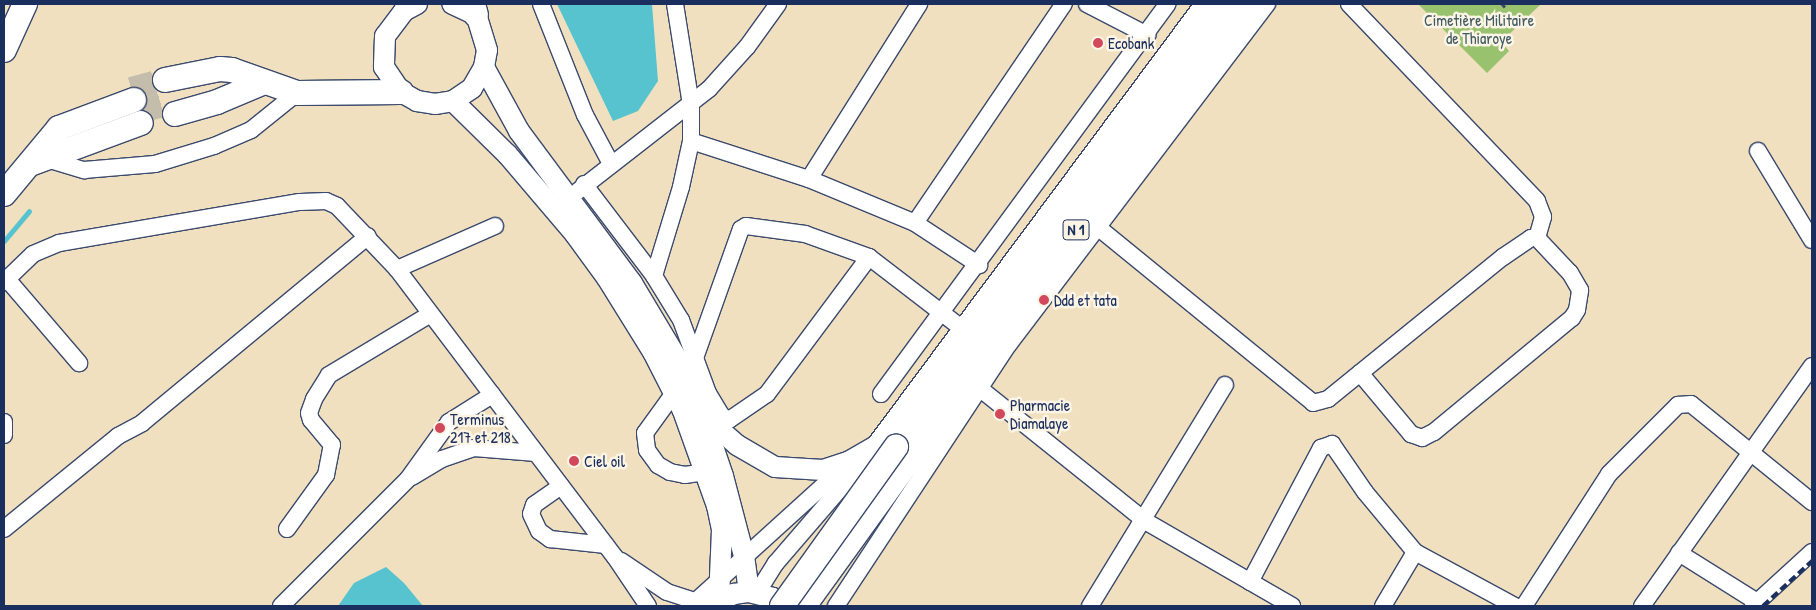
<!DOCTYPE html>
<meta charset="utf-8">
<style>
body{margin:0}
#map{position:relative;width:1816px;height:610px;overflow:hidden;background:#f0e0bf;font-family:"Patrick Hand",sans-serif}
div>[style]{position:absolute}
.green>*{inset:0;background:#99c26f}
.water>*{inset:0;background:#56c3ce}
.stream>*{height:5px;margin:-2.5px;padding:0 2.5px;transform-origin:2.5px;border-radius:2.5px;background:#56c3ce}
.highway-tunnel>*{height:24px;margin-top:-12px;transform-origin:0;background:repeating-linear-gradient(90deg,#c5bdac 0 24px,transparent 0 36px)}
.path>*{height:3px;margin-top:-1.5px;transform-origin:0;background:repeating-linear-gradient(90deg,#3b4a6d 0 4px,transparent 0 8px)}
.roads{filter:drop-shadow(1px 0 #3b4a6d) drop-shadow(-1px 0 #3b4a6d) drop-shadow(0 1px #3b4a6d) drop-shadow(0 -1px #3b4a6d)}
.minor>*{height:16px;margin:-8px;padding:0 8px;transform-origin:8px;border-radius:8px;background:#fff}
.major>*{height:20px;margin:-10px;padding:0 10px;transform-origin:10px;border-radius:10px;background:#fff}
.highway>*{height:24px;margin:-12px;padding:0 12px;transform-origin:12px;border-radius:12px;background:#fff}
.rail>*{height:4px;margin-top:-2px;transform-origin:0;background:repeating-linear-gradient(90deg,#1b2f5e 0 8px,transparent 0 12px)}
.bridges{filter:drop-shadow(1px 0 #3b4a6d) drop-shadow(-1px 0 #3b4a6d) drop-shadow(0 1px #3b4a6d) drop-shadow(0 -1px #3b4a6d)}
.highway-bridge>*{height:24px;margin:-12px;padding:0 12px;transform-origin:12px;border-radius:12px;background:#fff}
.dots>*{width:14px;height:14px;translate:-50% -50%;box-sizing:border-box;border:2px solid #fcf5e5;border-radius:50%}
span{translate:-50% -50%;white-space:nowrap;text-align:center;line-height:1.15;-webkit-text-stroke:5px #fcf5e5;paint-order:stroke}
.shield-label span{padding:1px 4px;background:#fcf5e5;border:1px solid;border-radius:4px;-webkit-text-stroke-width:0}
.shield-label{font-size:15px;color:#1b2f5e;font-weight:700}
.park-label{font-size:16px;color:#415b63}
.poi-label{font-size:16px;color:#1b2f5e}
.left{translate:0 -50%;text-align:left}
.frame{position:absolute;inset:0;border:5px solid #1b2f5e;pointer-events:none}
</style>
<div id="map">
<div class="green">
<i style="clip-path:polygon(1418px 4px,1541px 4px,1501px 42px,1509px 51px,1487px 73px)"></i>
</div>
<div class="water">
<i style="clip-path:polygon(557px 4px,652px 4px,658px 81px,638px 111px,613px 121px)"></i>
<i style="clip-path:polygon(386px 567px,404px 583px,423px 606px,338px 606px,354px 583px)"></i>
</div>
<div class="stream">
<i style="left:4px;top:241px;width:39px;rotate:-50deg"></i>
</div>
<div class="highway-tunnel">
<i style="left:131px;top:89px;width:35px;rotate:-15deg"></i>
<i style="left:138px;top:112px;width:35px;rotate:-16deg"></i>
</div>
<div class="path">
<i style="left:1502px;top:4px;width:7px;rotate:45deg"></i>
</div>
<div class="roads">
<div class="minor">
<i style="left:541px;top:4px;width:119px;rotate:68.4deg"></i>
<i style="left:585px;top:115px;width:55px;rotate:62deg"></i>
<i style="left:1087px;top:4px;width:68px;rotate:27.3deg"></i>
<i style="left:1349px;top:4px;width:272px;rotate:46.3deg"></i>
<i style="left:1537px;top:201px;width:17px;rotate:69deg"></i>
<i style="left:1543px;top:217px;width:22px;rotate:106deg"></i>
<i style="left:691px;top:141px;width:124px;rotate:17.9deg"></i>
<i style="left:809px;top:179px;width:115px;rotate:22.5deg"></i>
<i style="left:915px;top:223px;width:77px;rotate:33.3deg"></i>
<i style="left:1758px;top:151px;width:104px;rotate:58.8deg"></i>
<i style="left:47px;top:159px;width:39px;rotate:17deg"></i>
<i style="left:84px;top:170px;width:71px;rotate:-4.8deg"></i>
<i style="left:155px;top:164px;width:62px;rotate:-17deg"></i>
<i style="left:214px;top:146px;width:40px;rotate:-23.4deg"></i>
<i style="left:251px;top:130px;width:59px;rotate:-38.8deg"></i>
<i style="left:809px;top:179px;width:207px;rotate:-57.8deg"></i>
<i style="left:584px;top:184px;width:116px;rotate:52.7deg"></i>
<i style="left:654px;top:276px;width:52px;rotate:58.5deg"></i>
<i style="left:681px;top:320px;width:78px;rotate:69.7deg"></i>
<i style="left:708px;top:393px;width:27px;rotate:59deg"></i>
<i style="left:722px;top:416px;width:8px;rotate:30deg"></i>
<i style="left:729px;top:420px;width:46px;rotate:-34.4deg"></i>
<i style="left:767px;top:394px;width:171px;rotate:-53.3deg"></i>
<i style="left:578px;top:191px;width:166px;rotate:-37.9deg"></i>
<i style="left:709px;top:89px;width:57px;rotate:-47.9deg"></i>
<i style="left:747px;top:47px;width:53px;rotate:-54.2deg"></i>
<i style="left:1089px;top:220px;width:289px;rotate:39.2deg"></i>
<i style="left:1313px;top:403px;width:16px;rotate:-15deg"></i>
<i style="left:1328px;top:399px;width:225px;rotate:-39.1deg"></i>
<i style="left:1503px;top:257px;width:34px;rotate:-34deg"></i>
<i style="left:1531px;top:238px;width:6px"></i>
<i style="left:915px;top:223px;width:265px;rotate:-55.8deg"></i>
<i style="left:397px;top:269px;width:107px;rotate:-23.7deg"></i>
<i style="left:654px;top:276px;width:93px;rotate:-73.1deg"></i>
<i style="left:681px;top:187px;width:47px;rotate:-77.7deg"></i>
<i style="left:691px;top:141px;width:36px;rotate:-90deg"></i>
<i style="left:691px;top:105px;width:102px;rotate:-99deg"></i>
<i style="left:7px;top:279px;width:111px;rotate:49.4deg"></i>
<i style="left:4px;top:282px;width:40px;rotate:-44deg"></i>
<i style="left:33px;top:254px;width:28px;rotate:-23deg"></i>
<i style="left:59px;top:243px;width:244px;rotate:-9.7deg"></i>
<i style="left:300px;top:202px;width:26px;rotate:-2deg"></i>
<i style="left:326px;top:201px;width:12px;rotate:24deg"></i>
<i style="left:337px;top:206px;width:87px;rotate:46.4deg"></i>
<i style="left:397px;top:269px;width:361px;rotate:52.9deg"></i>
<i style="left:615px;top:557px;width:59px;rotate:56deg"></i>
<i style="left:695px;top:358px;width:137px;rotate:-70.4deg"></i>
<i style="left:741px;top:229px;width:6px;rotate:-31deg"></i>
<i style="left:746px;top:226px;width:60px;rotate:7.7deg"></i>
<i style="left:805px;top:234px;width:68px;rotate:19.8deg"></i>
<i style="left:869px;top:257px;width:118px;rotate:37.5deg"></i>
<i style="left:1360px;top:373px;width:80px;rotate:50.1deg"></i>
<i style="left:1411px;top:434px;width:12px;rotate:20deg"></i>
<i style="left:1422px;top:438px;width:13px;rotate:-27deg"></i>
<i style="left:1434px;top:432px;width:179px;rotate:-39.6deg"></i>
<i style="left:1572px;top:318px;width:9px;rotate:-58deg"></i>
<i style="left:1577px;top:310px;width:20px;rotate:-81deg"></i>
<i style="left:1580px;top:290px;width:20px;rotate:-120deg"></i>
<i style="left:1570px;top:273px;width:48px;rotate:-133.3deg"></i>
<i style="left:973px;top:383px;width:221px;rotate:38.7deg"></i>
<i style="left:1145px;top:521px;width:170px;rotate:30deg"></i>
<i style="left:674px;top:393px;width:49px;rotate:125.9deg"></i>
<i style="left:645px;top:433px;width:17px;rotate:83deg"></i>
<i style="left:647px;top:450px;width:19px;rotate:54deg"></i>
<i style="left:658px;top:465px;width:14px;rotate:30deg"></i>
<i style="left:670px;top:472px;width:15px;rotate:11deg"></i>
<i style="left:685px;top:475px;width:22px;rotate:-8deg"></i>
<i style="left:881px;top:394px;width:484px;rotate:-53.7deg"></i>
<i style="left:4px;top:422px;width:13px;rotate:90deg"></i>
<i style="left:412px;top:477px;width:35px;rotate:-31deg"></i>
<i style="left:442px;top:459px;width:34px;rotate:-19deg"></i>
<i style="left:474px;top:448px;width:62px;rotate:4.6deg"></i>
<i style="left:561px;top:486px;width:33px;rotate:145deg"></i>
<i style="left:534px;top:505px;width:9px;rotate:108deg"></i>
<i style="left:531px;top:514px;width:19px;rotate:65deg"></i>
<i style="left:539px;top:531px;width:14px;rotate:36deg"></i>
<i style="left:550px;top:539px;width:56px;rotate:6.1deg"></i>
<i style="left:4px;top:529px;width:147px;rotate:-39.2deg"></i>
<i style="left:118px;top:436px;width:27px;rotate:-28deg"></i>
<i style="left:142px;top:423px;width:293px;rotate:-39.6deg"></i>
<i style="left:287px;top:529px;width:67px;rotate:-54.2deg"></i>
<i style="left:326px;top:475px;width:31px;rotate:-79deg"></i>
<i style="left:332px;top:445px;width:33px;rotate:-130deg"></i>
<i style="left:311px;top:420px;width:7px;rotate:-106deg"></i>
<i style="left:309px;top:413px;width:15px;rotate:-70deg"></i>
<i style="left:314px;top:399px;width:28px;rotate:-58deg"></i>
<i style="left:329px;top:375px;width:117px;rotate:-31deg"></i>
<i style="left:1679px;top:553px;width:92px;rotate:32.1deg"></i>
<i style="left:621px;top:561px;width:55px;rotate:34deg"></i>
<i style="left:667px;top:592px;width:40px;rotate:18deg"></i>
<i style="left:1250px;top:582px;width:152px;rotate:-62.1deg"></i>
<i style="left:1321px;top:448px;width:12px;rotate:-20deg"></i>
<i style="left:1332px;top:444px;width:58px;rotate:55.5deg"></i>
<i style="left:1365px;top:492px;width:78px;rotate:50.2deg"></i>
<i style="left:1415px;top:552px;width:114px;rotate:28.4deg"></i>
<i style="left:757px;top:593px;width:36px;rotate:-58deg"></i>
<i style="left:776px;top:563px;width:123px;rotate:-49.3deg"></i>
<i style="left:856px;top:470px;width:581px;rotate:-53.33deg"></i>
<i style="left:696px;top:601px;width:201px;rotate:-42.2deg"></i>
<i style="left:281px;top:606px;width:180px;rotate:-45deg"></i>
<i style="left:408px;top:479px;width:70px;rotate:-54.3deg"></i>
<i style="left:449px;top:422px;width:51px;rotate:-32.1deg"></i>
<i style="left:836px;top:606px;width:314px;rotate:-56.6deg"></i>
<i style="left:1009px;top:344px;width:427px;rotate:-52.8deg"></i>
<i style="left:1090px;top:606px;width:259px;rotate:-58.6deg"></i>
<i style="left:1383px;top:606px;width:63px;rotate:-59.3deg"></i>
<i style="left:1524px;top:606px;width:157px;rotate:-57.2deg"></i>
<i style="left:1609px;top:474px;width:98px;rotate:-45deg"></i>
<i style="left:1678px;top:405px;width:13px;rotate:-4deg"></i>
<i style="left:1691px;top:404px;width:156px;rotate:39deg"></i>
<i style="left:1642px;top:606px;width:294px;rotate:-54.7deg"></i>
<i style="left:1753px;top:606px;width:80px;rotate:-42.5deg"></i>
</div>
<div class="major">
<i style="left:417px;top:4px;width:15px;rotate:152deg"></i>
<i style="left:404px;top:11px;width:31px;rotate:127deg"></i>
<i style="left:385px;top:36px;width:31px;rotate:92deg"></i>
<i style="left:384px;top:67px;width:30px;rotate:56deg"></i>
<i style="left:401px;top:92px;width:18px;rotate:29deg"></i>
<i style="left:417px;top:101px;width:18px;rotate:9deg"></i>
<i style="left:435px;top:104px;width:18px;rotate:-9deg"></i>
<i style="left:453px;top:101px;width:23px;rotate:-34deg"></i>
<i style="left:472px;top:88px;width:24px;rotate:-60deg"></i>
<i style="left:484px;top:67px;width:17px;rotate:-80deg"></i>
<i style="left:487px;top:50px;width:37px;rotate:-107deg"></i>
<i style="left:476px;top:15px;width:26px;rotate:-155deg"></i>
<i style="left:484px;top:67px;width:73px;rotate:61.3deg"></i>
<i style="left:519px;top:131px;width:189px;rotate:53.4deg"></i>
<i style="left:632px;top:283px;width:98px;rotate:59.2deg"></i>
<i style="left:682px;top:367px;width:51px;rotate:66.9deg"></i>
<i style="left:702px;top:414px;width:65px;rotate:71.3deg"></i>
<i style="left:723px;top:476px;width:83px;rotate:75.3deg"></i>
<i style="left:744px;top:556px;width:36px;rotate:82deg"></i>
<i style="left:453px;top:101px;width:76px;rotate:44.5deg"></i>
<i style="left:507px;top:154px;width:105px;rotate:49.6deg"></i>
<i style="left:575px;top:234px;width:54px;rotate:54deg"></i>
<i style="left:607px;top:278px;width:87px;rotate:58.1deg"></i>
<i style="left:653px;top:352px;width:66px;rotate:63deg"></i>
<i style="left:683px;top:411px;width:101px;rotate:70.3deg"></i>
<i style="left:717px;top:506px;width:25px;rotate:78deg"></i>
<i style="left:722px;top:530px;width:70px;rotate:92.5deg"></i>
<i style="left:704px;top:416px;width:44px;rotate:41.3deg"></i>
<i style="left:737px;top:445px;width:44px;rotate:30.1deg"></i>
<i style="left:775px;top:467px;width:48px;rotate:3.6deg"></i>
<i style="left:823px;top:470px;width:28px;rotate:-18deg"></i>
<i style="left:850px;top:461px;width:28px;rotate:-30deg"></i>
<i style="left:710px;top:606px;width:27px;rotate:-27deg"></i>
<i style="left:734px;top:594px;width:15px;rotate:-8deg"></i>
<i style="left:749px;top:592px;width:25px;rotate:14deg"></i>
<i style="left:773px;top:598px;width:14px;rotate:34deg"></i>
</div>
<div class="highway">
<i style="left:473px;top:4px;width:11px;rotate:75deg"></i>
<i style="left:4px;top:50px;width:51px;rotate:-65.5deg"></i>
<i style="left:165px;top:80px;width:56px;rotate:-11.3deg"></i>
<i style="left:220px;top:69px;width:12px;rotate:5deg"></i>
<i style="left:232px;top:70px;width:69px;rotate:19.5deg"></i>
<i style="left:297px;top:93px;width:104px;rotate:-0.6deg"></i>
<i style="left:175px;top:114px;width:44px;rotate:-15.9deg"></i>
<i style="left:217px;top:102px;width:49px;rotate:-22.9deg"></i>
<i style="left:30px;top:164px;width:118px;rotate:-20.3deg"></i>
<i style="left:4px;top:194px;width:86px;rotate:-50.2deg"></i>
<i style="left:59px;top:128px;width:80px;rotate:-20.5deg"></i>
<i style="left:896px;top:447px;width:551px;rotate:-53.57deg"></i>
<i style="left:804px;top:606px;width:480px;rotate:-54.2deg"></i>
<i style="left:1085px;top:217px;width:268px;rotate:-52.6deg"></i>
</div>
</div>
<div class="rail">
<i style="left:1763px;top:606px;width:67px;rotate:-42.6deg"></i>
</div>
<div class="bridges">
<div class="highway-bridge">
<i style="left:782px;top:606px;width:196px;rotate:-54.4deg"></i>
</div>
</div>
<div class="dots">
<i style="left:1098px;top:43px;background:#d1495b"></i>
<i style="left:1044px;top:300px;background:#d1495b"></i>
<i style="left:1000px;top:414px;background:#d1495b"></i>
<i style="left:440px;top:428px;background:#d1495b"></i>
<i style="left:574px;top:461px;background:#d1495b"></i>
</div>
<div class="shield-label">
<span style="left:1076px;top:230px">N 1</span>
</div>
<div class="park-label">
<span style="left:1479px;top:29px">Cimetière Militaire<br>de Thiaroye</span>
</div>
<div class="poi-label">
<span class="left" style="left:1108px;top:43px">Ecobank</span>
<span class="left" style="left:1054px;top:300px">Ddd et tata</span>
<span class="left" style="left:1010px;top:414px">Pharmacie<br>Diamalaye</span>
<span class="left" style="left:450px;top:428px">Terminus<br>217 et 218</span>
<span class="left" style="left:584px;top:461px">Ciel oil</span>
</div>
<div class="frame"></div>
</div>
